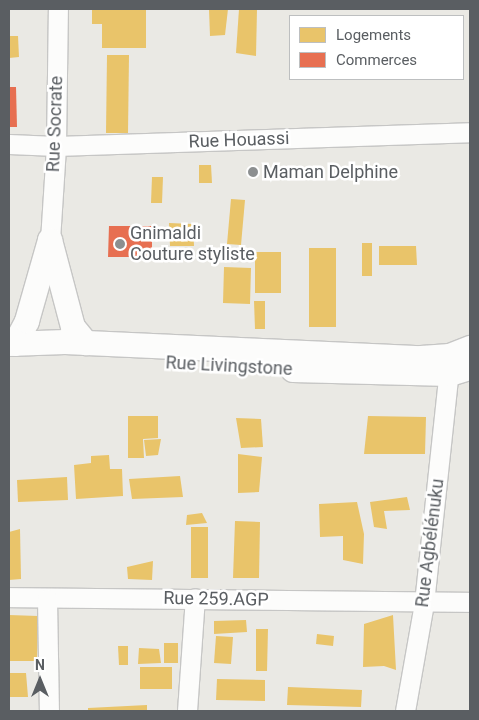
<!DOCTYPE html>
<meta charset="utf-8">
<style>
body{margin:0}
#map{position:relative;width:479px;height:720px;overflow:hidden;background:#eae9e4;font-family:Roboto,sans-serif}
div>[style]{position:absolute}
.homes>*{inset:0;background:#e9c46a}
.shops>*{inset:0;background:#e76f51}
.roads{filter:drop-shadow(1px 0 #c6c6c5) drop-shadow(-1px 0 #c6c6c5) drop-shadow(0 1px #c6c6c5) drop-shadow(0 -1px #c6c6c5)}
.minor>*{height:19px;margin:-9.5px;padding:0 9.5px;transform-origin:9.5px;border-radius:9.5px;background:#fcfcfb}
.tertiary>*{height:24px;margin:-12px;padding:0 12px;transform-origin:12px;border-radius:12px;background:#fcfcfb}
.dots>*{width:14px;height:14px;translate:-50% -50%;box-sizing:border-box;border:2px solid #fff;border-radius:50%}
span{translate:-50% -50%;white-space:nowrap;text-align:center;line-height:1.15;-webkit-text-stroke:5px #fff;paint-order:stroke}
.street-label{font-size:18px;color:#5a5e62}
.poi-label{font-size:18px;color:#5a5e62}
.left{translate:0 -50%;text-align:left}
.frame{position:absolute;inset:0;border:10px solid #5a5e62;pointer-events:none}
.legend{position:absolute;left:289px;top:15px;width:175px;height:65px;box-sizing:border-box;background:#fff;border:1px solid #bdbfc0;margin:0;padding:6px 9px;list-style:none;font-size:15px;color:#5a5e62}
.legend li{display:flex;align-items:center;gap:10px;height:25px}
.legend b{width:25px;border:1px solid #bdbfc0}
.north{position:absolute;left:15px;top:655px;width:50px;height:50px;-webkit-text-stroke:4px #fff;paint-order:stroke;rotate:0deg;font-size:14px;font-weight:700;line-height:20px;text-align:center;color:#5a5e62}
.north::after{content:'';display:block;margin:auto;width:18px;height:22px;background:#5a5e62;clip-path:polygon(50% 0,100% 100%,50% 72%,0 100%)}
</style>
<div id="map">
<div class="homes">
<i style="clip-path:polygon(92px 9px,146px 9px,146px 48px,102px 48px,102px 24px,92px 24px)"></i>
<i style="clip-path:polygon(209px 9px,228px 9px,225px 35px,210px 36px)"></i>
<i style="clip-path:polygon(239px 9px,257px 9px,256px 56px,236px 53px)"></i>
<i style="clip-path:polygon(9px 36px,18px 36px,19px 57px,9px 58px)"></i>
<i style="clip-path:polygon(107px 55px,129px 55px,128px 133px,106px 133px)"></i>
<i style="clip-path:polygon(199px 165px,211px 165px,212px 183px,199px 183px)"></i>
<i style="clip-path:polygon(152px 177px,163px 177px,162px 203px,151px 203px)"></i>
<i style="clip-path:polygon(231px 199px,245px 200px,241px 245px,227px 244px)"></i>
<i style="clip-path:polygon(169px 223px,193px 224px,194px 246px,170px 246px)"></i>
<i style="clip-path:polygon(362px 243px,372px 243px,372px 276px,362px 276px)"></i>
<i style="clip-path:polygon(379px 246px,416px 246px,417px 265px,379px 265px)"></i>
<i style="clip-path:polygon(309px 248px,336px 248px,336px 327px,309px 327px)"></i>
<i style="clip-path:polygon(255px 252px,281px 252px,281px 293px,255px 293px)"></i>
<i style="clip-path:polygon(224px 267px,251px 268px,250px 304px,223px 303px)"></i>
<i style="clip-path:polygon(254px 301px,265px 301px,265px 329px,255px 329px)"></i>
<i style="clip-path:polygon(128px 416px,158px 416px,158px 438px,143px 439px,144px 458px,128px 458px)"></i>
<i style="clip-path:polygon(368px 416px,426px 417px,425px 454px,364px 454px)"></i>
<i style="clip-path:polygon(236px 418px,261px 419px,263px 447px,241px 448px)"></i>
<i style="clip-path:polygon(161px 439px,158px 455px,146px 456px,144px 440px)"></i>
<i style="clip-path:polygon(238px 454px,262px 457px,259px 492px,238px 493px)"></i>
<i style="clip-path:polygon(109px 455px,110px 469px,122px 469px,123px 496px,76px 499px,74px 465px,91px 463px,91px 456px)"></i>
<i style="clip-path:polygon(180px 476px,183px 497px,132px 499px,129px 479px)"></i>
<i style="clip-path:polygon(67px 477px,68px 500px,18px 502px,17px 480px)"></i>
<i style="clip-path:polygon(407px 497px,410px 510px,384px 511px,387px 529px,374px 527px,370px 502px)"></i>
<i style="clip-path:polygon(357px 502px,364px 534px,363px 564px,343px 560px,343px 536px,320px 537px,319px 504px)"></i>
<i style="clip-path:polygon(202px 513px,207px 523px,186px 525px,187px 515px)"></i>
<i style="clip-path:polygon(235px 521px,260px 522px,259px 578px,233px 578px)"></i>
<i style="clip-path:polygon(191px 527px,208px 527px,208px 578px,191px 578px)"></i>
<i style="clip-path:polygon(20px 529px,21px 579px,9px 580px,9px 532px)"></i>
<i style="clip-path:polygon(153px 561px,152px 580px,128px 579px,127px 567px)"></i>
<i style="clip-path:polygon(9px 615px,38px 616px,37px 661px,9px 661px)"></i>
<i style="clip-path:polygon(393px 615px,396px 670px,384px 666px,363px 667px,364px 624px)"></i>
<i style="clip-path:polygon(246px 620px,247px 632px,214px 634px,214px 621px)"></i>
<i style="clip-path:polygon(256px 629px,268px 629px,267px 671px,256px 671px)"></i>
<i style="clip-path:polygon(317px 634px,334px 636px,333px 646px,316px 644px)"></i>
<i style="clip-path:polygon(216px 636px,233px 637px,231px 664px,214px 663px)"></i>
<i style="clip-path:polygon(164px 643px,178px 643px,178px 663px,164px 663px)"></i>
<i style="clip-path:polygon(118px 646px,128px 646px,128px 665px,119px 665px)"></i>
<i style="clip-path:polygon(139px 648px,159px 649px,161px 663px,138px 664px)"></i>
<i style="clip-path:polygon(140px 667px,172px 667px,172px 689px,140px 689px)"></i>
<i style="clip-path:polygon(9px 673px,26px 673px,28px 697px,9px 697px)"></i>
<i style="clip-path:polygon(217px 679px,265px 680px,265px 701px,216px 700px)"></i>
<i style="clip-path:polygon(288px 687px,362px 690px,361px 707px,287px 705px)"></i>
<i style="clip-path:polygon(147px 705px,147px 711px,88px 711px,88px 708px)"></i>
</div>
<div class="shops">
<i style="clip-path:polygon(9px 87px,16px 87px,17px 127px,9px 127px)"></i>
<i style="clip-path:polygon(109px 226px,152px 226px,152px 257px,108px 257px)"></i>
</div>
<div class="roads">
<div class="minor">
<i style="left:9px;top:144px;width:47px;rotate:2.4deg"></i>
<i style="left:56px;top:146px;width:414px;rotate:-1.9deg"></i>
<i style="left:50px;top:240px;width:94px;rotate:-86.3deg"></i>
<i style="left:56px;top:146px;width:137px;rotate:-89.2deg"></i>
<i style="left:9px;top:597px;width:461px;rotate:0.6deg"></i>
<i style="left:47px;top:599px;width:112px;rotate:89deg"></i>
<i style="left:187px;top:711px;width:113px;rotate:-86deg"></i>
<i style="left:405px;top:711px;width:110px;rotate:-80deg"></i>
<i style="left:424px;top:603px;width:243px;rotate:-83.9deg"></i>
</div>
<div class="tertiary">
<i style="left:50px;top:240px;width:90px;rotate:75.2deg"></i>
<i style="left:73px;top:327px;width:21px;rotate:51deg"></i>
<i style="left:9px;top:344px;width:56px;rotate:-2deg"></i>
<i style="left:65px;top:342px;width:356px;rotate:2.6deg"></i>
<i style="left:421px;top:358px;width:29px;rotate:-4deg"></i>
<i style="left:450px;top:356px;width:22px;rotate:-22deg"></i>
<i style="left:15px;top:344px;width:26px;rotate:-62deg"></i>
<i style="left:27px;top:321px;width:84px;rotate:-74.1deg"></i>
<i style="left:293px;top:370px;width:157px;rotate:1.5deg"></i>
<i style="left:450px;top:374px;width:21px;rotate:-17deg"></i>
</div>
</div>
<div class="dots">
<i style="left:253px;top:172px;background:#8c8f90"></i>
<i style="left:120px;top:244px;background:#8c8f90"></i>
</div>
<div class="street-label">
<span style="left:55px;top:124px;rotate:-88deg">Rue Socrate</span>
<span style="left:239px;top:140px;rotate:-2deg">Rue Houassi</span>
<span style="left:229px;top:366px;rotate:3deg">Rue Livingstone</span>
<span style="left:430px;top:543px;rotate:-83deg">Rue Agbélénuku</span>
<span style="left:216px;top:599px;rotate:1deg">Rue 259.AGP</span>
</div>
<div class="poi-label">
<span class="left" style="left:263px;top:172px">Maman Delphine</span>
<span class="left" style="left:130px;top:244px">Gnimaldi<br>Couture styliste</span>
</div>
<div class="frame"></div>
<ul class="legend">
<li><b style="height:14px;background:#e9c46a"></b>Logements</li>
<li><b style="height:14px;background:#e76f51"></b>Commerces</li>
</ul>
<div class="north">N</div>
</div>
